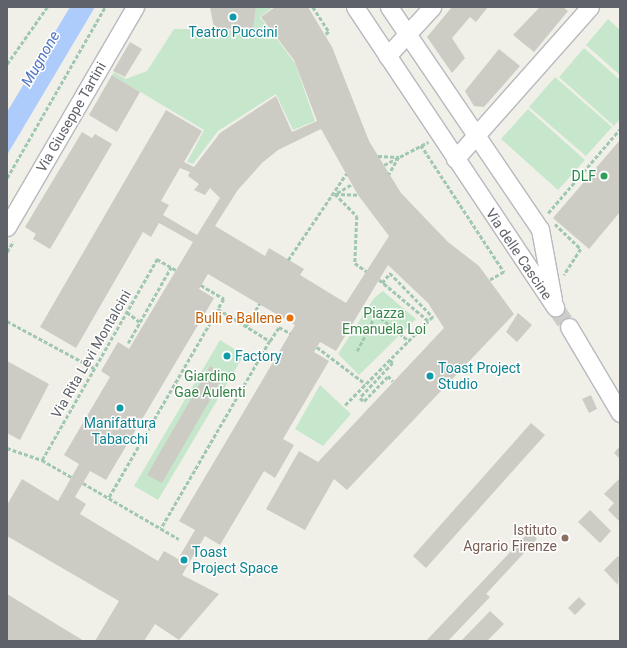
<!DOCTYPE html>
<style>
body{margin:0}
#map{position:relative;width:627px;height:648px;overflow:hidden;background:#f1f0e8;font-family:Roboto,sans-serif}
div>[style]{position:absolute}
.green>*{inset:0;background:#c6e7cc}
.water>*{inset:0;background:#adccfc}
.building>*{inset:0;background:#cccbc4}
.minor-tunnel>*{height:17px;margin-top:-8.5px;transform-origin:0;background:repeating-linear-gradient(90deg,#ccccc8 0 17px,transparent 0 25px)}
.path>*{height:2.5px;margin-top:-1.25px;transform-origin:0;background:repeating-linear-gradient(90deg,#a0c7b2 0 4px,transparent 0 6px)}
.roads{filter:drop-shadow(1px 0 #b8b9be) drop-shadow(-1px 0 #b8b9be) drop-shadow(0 1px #b8b9be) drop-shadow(0 -1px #b8b9be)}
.minor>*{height:17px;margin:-8.5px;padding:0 8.5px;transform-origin:8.5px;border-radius:8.5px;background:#fff}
.dots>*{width:11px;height:11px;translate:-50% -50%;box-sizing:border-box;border:2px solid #fff;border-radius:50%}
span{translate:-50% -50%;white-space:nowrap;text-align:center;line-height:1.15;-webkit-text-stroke:3px #fff;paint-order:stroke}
.culture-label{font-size:14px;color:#0d838f}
.left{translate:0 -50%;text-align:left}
.street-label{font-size:14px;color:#5f6268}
.leisure-label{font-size:14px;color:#27864d}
.right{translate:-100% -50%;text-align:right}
.park-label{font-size:14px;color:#398449}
.food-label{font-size:14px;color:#c56008}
.education-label{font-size:14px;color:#785e54}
.water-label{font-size:15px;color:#4f73c0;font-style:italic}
.frame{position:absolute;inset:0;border:8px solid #5f6268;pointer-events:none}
</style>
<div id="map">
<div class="green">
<i style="clip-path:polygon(256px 7px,273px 7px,260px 17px,295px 63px,315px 121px,293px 130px,276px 94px,218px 131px,193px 164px,187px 162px,204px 130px,112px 75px,114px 72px,126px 79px,147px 71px,174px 29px,253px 30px)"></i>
<i style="clip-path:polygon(608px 19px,620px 30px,620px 75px,586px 45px)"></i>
<i style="clip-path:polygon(584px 48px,620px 80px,620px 119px,614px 126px,559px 77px)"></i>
<i style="clip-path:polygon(555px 77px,612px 127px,586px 156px,529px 107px)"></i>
<i style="clip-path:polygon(528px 109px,585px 160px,558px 190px,501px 139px)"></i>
<i style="clip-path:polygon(383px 291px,416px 319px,359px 375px,338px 354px,374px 298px)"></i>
<i style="clip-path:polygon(220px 340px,244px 355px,158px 500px,134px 486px)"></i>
<i style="clip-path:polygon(320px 385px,351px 414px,323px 446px,295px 429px)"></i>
</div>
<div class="water">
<i style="clip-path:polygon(70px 7px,95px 7px,7px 155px,7px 112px)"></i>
</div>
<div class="building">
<i style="clip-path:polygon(210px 7px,256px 7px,253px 30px,214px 28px)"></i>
<i style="clip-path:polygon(evenodd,275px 7px,308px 7px,332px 47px,369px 141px,401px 193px,448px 242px,479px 266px,514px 314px,347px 490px,334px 479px,305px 530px,266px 509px,299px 451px,318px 462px,444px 328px,428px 303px,388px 265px,336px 351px,320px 342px,314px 352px,329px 361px,283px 439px,294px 445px,275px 478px,264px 471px,220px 545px,205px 536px,182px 575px,219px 594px,179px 640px,155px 624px,144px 641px,95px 641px,119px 601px,7px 536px,7px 505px,22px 479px,58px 501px,79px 464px,64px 455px,110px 377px,101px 371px,118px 342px,129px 349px,193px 242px,159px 223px,151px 237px,143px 232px,76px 348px,40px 327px,166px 110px,202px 131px,184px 162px,194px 167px,220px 133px,276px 96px,292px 132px,317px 121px,294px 60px,261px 17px,275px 7px,321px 129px,358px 195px,389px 236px,346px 303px,300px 275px,304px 269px,269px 248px,265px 256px,215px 226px,237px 191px,262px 163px,278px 150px,321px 129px,275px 7px,180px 168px,190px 172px,188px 176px,199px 184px,194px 190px,205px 195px,210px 188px,220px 198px,197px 235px,163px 215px,169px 205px,161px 201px,180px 168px,275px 7px,208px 274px,295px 325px,179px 521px,195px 530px,178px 559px,164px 551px,158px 561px,80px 514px,86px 504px,75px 497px,90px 471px,106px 480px,214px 298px,199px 289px,208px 274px)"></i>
<i style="clip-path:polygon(452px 7px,488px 7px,476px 22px,470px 17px,452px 38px,465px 58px,452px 73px,427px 37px)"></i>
<i style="clip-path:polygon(540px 7px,563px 7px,568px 11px,534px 52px,513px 35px)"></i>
<i style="clip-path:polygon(130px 42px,142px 49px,125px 77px,113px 71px)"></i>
<i style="clip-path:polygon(499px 49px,520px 66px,484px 107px,474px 106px,465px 91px)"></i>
<i style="clip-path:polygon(112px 75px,140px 92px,117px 132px,89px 115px)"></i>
<i style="clip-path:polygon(82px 132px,92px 138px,95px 134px,112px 144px,50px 249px,33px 239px,36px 234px,25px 227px)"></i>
<i style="clip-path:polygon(620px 140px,620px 212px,589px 249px,553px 218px)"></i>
<i style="clip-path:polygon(518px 313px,532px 325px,517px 342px,506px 332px)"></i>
<i style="clip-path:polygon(7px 361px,49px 384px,20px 440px,7px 433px)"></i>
<i style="clip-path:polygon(210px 366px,225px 374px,162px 483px,147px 475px)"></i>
<i style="clip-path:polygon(591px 395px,597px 409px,589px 413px,582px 399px)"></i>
<i style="clip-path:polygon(531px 423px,545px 435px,426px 568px,413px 556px)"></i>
<i style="clip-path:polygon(620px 446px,620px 459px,614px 453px)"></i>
<i style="clip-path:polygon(620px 478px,620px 522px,608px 510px,614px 503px,604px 494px)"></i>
<i style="clip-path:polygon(590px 510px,611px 531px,600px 543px,578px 522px)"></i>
<i style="clip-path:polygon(530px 531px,537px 539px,486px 594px,490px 597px,448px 641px,426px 641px)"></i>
<i style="clip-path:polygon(618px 556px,620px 558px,618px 585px,604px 570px)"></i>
<i style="clip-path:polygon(7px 594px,84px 641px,7px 641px)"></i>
<i style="clip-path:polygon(579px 597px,586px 604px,575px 615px,568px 608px)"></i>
<i style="clip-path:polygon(490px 611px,504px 624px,487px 641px,461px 641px)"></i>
</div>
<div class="minor-tunnel">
<i style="left:555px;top:307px;width:24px;rotate:55deg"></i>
</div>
<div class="path">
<i style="left:313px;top:7px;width:30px;rotate:57deg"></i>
<i style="left:329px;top:32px;width:5px;rotate:143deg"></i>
<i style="left:7px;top:64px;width:70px;rotate:-54.9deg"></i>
<i style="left:421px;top:145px;width:152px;rotate:56.8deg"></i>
<i style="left:504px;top:272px;width:16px;rotate:150deg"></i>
<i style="left:378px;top:156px;width:21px;rotate:3deg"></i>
<i style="left:399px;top:157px;width:20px;rotate:120deg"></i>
<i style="left:384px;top:165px;width:50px;rotate:-27.6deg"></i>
<i style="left:7px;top:178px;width:197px;rotate:-60.2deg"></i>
<i style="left:337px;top:193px;width:17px;rotate:-31deg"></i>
<i style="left:335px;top:194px;width:31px;rotate:45deg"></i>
<i style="left:357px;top:216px;width:47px;rotate:92.4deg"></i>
<i style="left:355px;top:263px;width:14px;rotate:36deg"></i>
<i style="left:335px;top:194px;width:23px;rotate:2deg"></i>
<i style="left:548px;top:213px;width:111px;rotate:-49.4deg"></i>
<i style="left:555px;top:224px;width:36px;rotate:44deg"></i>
<i style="left:581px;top:249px;width:31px;rotate:123deg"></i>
<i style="left:7px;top:252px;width:12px;rotate:-59deg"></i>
<i style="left:288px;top:260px;width:104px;rotate:-56deg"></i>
<i style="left:382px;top:283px;width:13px;rotate:-51deg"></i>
<i style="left:390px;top:273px;width:62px;rotate:45.7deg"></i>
<i style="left:433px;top:317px;width:6px;rotate:141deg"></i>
<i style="left:201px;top:285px;width:27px;rotate:31deg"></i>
<i style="left:224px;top:299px;width:12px;rotate:121deg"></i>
<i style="left:127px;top:312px;width:16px;rotate:38deg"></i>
<i style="left:7px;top:321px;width:99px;rotate:28.4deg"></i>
<i style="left:246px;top:326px;width:26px;rotate:-59deg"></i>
<i style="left:270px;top:341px;width:17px;rotate:-57deg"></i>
<i style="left:279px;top:327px;width:13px;rotate:29deg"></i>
<i style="left:128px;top:343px;width:87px;rotate:-60.5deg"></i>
<i style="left:317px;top:347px;width:61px;rotate:37.1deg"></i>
<i style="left:357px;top:351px;width:42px;rotate:-62.8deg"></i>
<i style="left:376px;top:314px;width:43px;rotate:39.3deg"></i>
<i style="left:390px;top:360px;width:4px;rotate:45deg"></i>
<i style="left:393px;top:363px;width:48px;rotate:133.3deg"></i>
<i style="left:360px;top:398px;width:5px;rotate:37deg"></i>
<i style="left:364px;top:401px;width:35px;rotate:-46deg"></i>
<i style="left:388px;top:376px;width:7px;rotate:45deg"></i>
<i style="left:345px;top:405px;width:118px;rotate:-45.3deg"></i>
<i style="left:428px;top:321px;width:64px;rotate:-140.1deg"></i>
<i style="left:7px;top:448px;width:37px;rotate:19deg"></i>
<i style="left:42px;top:460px;width:34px;rotate:30deg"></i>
<i style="left:42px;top:460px;width:232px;rotate:-60.2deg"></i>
<i style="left:157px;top:259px;width:22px;rotate:30deg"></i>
<i style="left:83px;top:483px;width:111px;rotate:30.3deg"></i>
<i style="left:109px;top:497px;width:217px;rotate:-59.9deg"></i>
<i style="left:218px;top:309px;width:61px;rotate:31.6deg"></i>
<i style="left:270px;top:341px;width:217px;rotate:120.1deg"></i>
</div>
<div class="roads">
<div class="minor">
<i style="left:355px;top:7px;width:361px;rotate:56.3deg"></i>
<i style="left:389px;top:7px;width:268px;rotate:55.8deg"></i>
<i style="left:540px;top:229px;width:72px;rotate:79.6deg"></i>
<i style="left:387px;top:56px;width:67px;rotate:-47.4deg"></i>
<i style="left:455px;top:159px;width:203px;rotate:-48.4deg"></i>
<i style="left:7px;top:227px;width:255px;rotate:-59.8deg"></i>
<i style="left:569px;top:327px;width:100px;rotate:59.3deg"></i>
</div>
</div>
<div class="dots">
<i style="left:233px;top:17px;background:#0f9aa8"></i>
<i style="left:604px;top:176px;background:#2e9e5b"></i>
<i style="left:290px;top:318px;background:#e8710a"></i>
<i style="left:227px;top:356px;background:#0f9aa8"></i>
<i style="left:430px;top:376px;background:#0f9aa8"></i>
<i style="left:120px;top:408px;background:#0f9aa8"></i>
<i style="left:565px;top:538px;background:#8d6e63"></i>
<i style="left:184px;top:560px;background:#0f9aa8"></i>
</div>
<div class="culture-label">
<span style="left:233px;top:32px">Teatro Puccini</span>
<span class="left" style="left:235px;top:356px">Factory</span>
<span class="left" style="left:438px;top:376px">Toast Project<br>Studio</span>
<span style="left:120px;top:431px">Manifattura<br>Tabacchi</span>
<span class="left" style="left:192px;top:560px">Toast<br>Project Space</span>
</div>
<div class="street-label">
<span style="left:71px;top:117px;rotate:-60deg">Via Giuseppe Tartini</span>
<span style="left:519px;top:254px;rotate:56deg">Via delle Cascine</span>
<span style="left:91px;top:354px;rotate:-60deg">Via Rita Levi Montalcini</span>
</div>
<div class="leisure-label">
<span class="right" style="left:596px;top:176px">DLF</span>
</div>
<div class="park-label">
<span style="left:384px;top:321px">Piazza<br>Emanuela Loi</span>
<span style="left:210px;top:384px">Giardino<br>Gae Aulenti</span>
</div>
<div class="food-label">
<span class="right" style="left:282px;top:318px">Bulli e Ballene</span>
</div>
<div class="education-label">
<span class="right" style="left:557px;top:538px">Istituto<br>Agrario Firenze</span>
</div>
<div class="water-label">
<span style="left:41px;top:59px;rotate:-60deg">Mugnone</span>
</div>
<div class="frame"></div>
</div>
